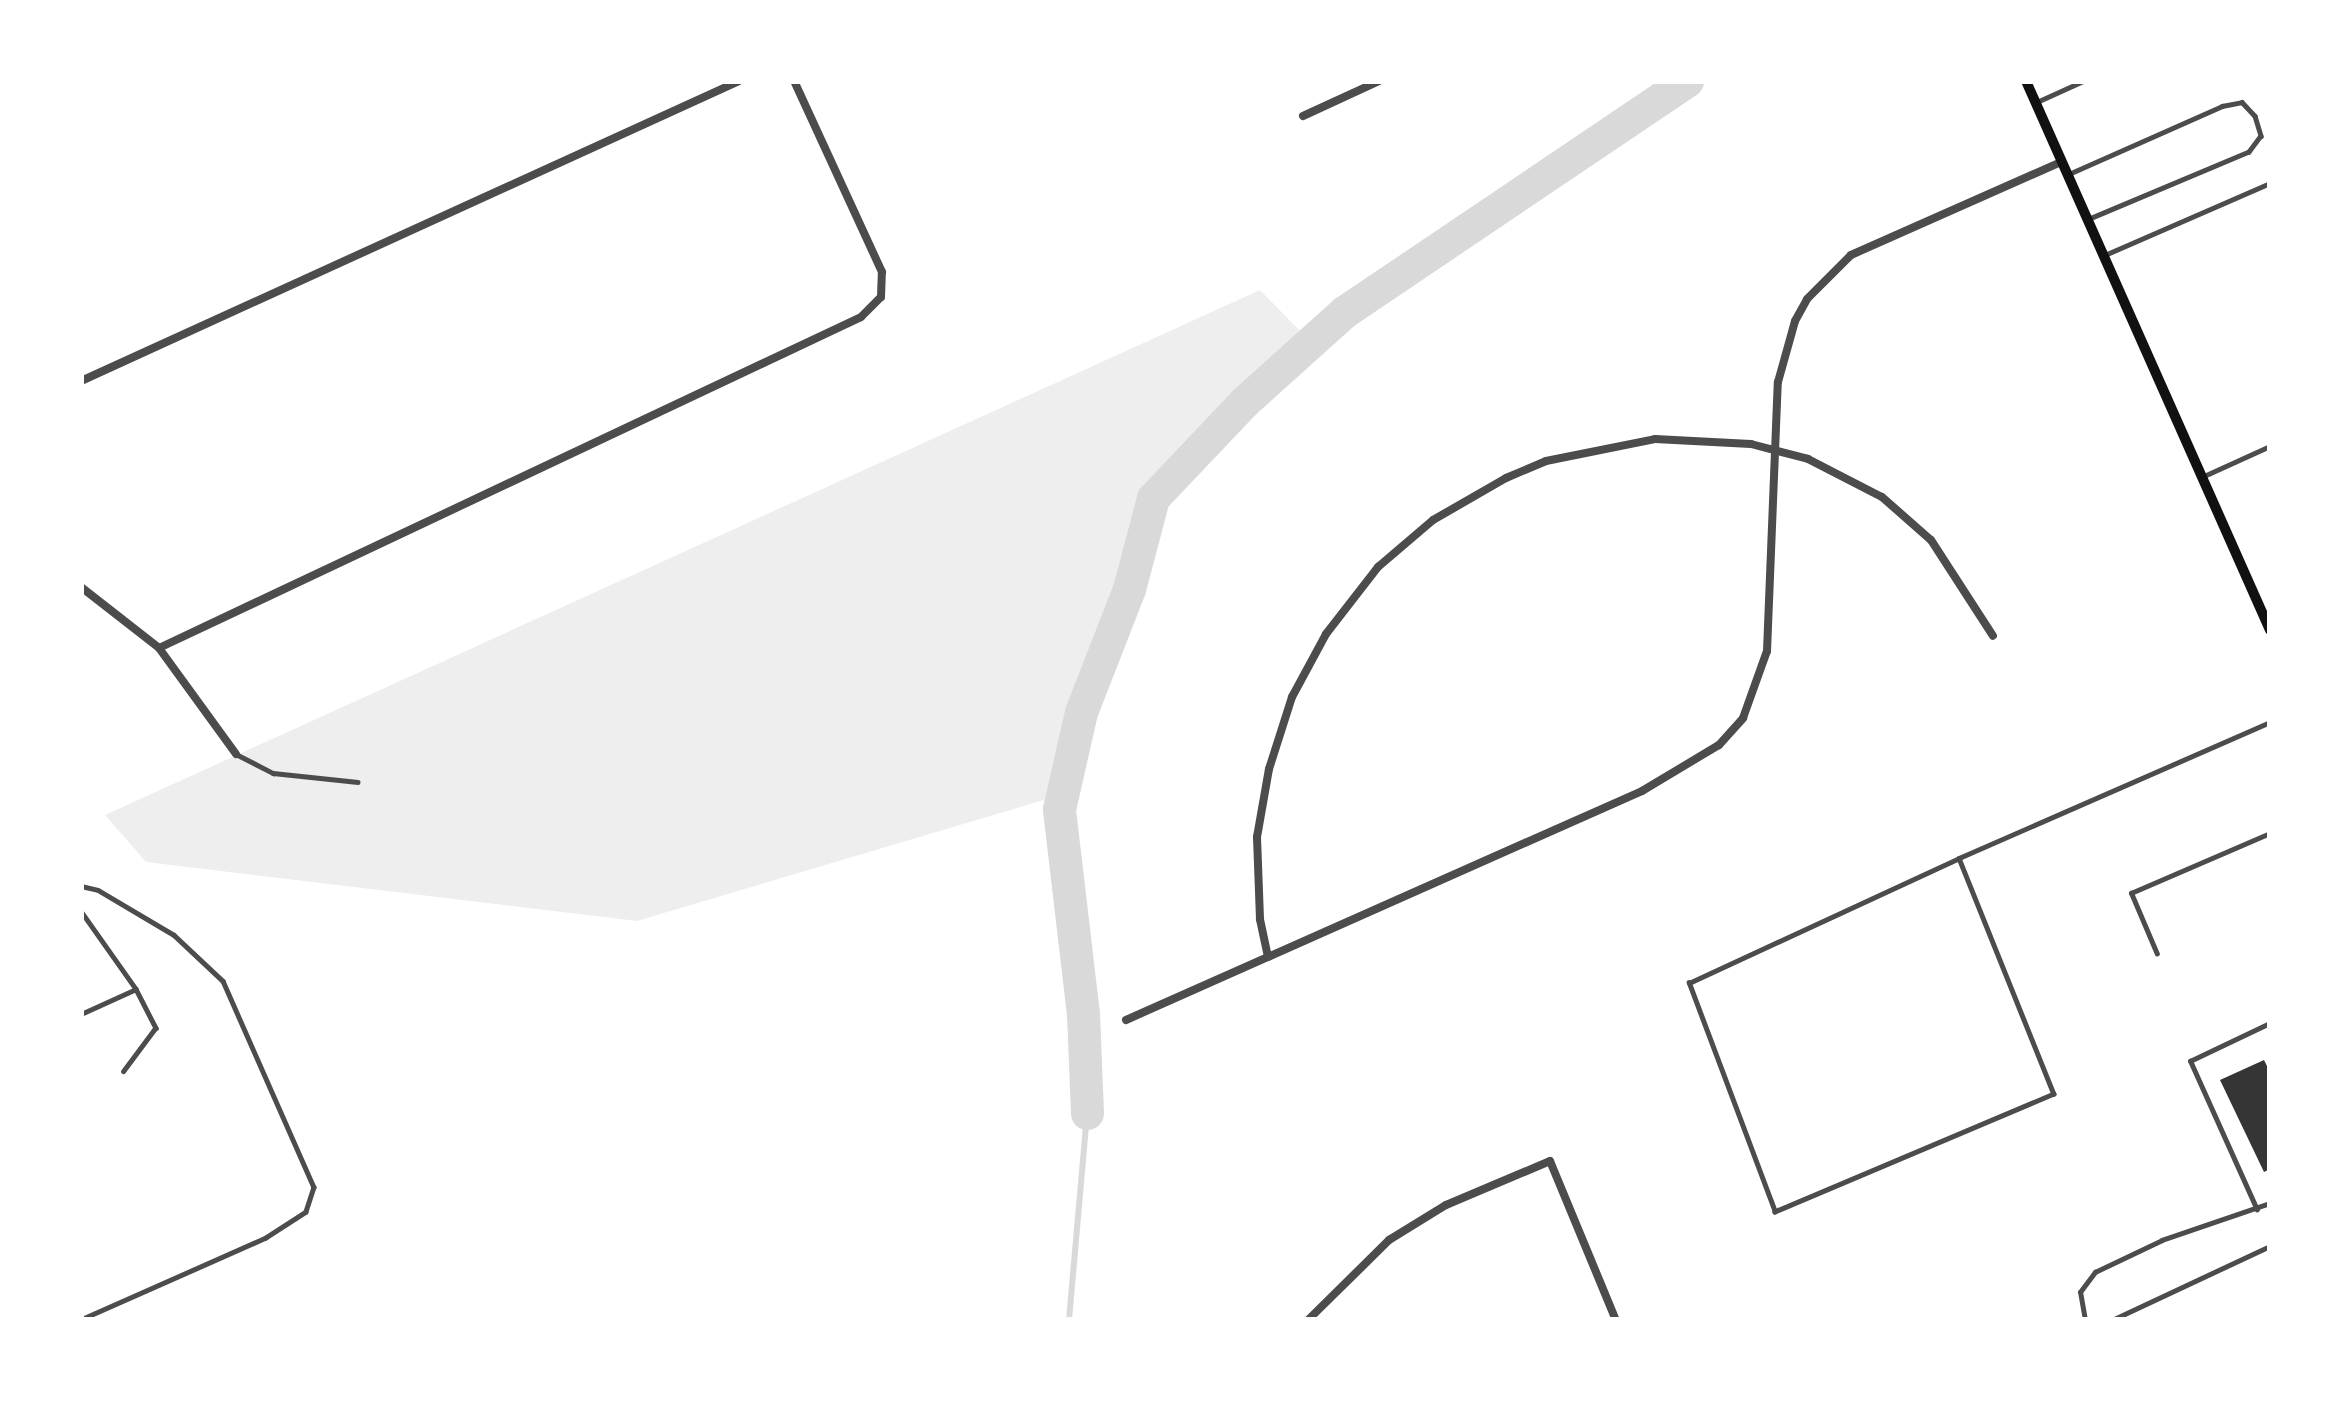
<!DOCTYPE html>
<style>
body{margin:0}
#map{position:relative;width:2351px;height:1401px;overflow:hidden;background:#fff;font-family:Poppins,sans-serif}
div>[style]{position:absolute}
.green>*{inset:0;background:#eee}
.stream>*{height:6px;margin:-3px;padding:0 3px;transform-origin:3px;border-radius:3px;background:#d9d9d9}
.river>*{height:33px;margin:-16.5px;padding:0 16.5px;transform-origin:16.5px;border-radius:16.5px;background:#d9d9d9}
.building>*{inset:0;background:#353535}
.service>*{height:4.5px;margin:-2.25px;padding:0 2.25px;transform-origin:2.25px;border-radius:2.25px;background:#4c4c4c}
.minor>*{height:8px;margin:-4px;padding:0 4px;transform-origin:4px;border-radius:4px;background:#4c4c4c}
.secondary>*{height:10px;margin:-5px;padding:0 5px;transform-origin:5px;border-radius:5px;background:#111}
span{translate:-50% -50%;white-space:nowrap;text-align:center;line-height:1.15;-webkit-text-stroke:9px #fff;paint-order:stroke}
.frame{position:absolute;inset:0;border:84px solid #fff;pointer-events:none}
</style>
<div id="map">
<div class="green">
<i style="clip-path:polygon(1260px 290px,1303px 334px,1156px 477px,1047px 799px,637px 921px,146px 862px,105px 815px)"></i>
</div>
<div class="stream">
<i style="left:1069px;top:1320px;width:208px;rotate:-85deg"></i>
</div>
<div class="river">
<i style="left:1087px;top:1113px;width:99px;rotate:-92.3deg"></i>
<i style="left:1083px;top:1014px;width:206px;rotate:-96.7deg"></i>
<i style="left:1059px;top:809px;width:99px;rotate:-77.2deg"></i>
<i style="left:1081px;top:712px;width:132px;rotate:-68.7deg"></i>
<i style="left:1129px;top:589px;width:94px;rotate:-75.2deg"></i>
<i style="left:1153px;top:498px;width:132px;rotate:-46.5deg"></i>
<i style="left:1244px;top:402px;width:135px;rotate:-42deg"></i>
<i style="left:1344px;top:312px;width:414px;rotate:-34deg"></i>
</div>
<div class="building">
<i style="clip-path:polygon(2264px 1060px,2270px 1072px,2270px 1169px,2264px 1172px,2220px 1080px)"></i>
</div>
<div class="service">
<i style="left:2174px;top:81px;width:11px"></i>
<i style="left:2039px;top:101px;width:48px;rotate:-24.4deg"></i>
<i style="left:2071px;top:173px;width:165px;rotate:-23.9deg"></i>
<i style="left:2222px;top:106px;width:20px;rotate:-11deg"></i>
<i style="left:2242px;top:102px;width:19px;rotate:47deg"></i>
<i style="left:2255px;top:116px;width:21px;rotate:73deg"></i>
<i style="left:2261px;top:136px;width:20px;rotate:127deg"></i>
<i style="left:2249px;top:152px;width:176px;rotate:157.2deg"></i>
<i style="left:2107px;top:254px;width:178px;rotate:-23.5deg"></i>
<i style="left:2204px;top:476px;width:72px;rotate:-24.4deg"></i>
<i style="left:236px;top:754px;width:42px;rotate:27.2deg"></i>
<i style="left:273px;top:773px;width:85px;rotate:6deg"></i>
<i style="left:1959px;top:858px;width:254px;rotate:68.1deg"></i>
<i style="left:2054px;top:1094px;width:303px;rotate:157.1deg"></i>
<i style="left:1775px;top:1212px;width:245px;rotate:-110.6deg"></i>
<i style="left:1689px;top:983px;width:298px;rotate:-24.8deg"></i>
<i style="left:1959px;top:858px;width:339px;rotate:-23.6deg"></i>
<i style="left:81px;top:886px;width:17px;rotate:13deg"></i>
<i style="left:98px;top:890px;width:88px;rotate:30.6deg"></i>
<i style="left:174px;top:935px;width:67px;rotate:43.2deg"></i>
<i style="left:223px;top:981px;width:225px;rotate:66.2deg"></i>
<i style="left:314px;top:1187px;width:26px;rotate:108deg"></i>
<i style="left:306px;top:1212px;width:48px;rotate:147deg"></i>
<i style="left:266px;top:1238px;width:202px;rotate:156.1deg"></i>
<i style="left:81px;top:911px;width:95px;rotate:54.8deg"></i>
<i style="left:136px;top:989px;width:44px;rotate:62.9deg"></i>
<i style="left:156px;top:1028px;width:54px;rotate:126.7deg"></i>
<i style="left:2157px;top:954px;width:66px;rotate:-113.1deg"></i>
<i style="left:2131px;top:893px;width:151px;rotate:-23.3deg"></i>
<i style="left:81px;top:1014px;width:60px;rotate:-24.4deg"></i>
<i style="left:2257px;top:1210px;width:163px;rotate:-114.2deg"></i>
<i style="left:2190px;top:1061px;width:89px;rotate:-25.4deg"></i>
<i style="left:2085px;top:1320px;width:28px;rotate:-100deg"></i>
<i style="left:2080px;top:1292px;width:25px;rotate:-53deg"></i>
<i style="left:2095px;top:1272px;width:74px;rotate:-25.5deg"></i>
<i style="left:2162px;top:1240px;width:114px;rotate:-18.9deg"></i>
<i style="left:2112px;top:1320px;width:174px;rotate:-25.1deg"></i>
</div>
<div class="minor">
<i style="left:1303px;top:116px;width:84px;rotate:-24.7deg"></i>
<i style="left:81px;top:381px;width:723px;rotate:-24.51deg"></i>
<i style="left:81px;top:587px;width:99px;rotate:38deg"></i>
<i style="left:159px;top:648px;width:131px;rotate:54deg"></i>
<i style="left:159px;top:648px;width:776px;rotate:-25.24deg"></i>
<i style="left:861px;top:317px;width:28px;rotate:-45deg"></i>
<i style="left:881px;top:297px;width:25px;rotate:-88deg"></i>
<i style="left:882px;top:272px;width:210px;rotate:-114.7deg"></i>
<i style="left:1268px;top:957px;width:39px;rotate:-102deg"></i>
<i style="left:1260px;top:919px;width:82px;rotate:-92.1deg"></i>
<i style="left:1257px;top:837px;width:69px;rotate:-80deg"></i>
<i style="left:1269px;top:769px;width:76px;rotate:-72.3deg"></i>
<i style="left:1292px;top:697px;width:72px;rotate:-61.6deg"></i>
<i style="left:1326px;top:634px;width:85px;rotate:-52.2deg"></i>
<i style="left:1378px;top:567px;width:72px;rotate:-40.5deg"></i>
<i style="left:1433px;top:520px;width:84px;rotate:-29.9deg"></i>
<i style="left:1506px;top:478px;width:43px;rotate:-23deg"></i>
<i style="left:1546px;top:461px;width:111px;rotate:-11.4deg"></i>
<i style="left:1655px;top:439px;width:96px;rotate:3deg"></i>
<i style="left:1751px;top:444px;width:59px;rotate:14.7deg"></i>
<i style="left:1808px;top:459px;width:83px;rotate:27.2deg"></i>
<i style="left:1882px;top:497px;width:65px;rotate:41.3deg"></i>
<i style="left:1931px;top:540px;width:114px;rotate:57.1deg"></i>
<i style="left:1126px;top:1020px;width:565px;rotate:-23.93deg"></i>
<i style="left:1642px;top:791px;width:90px;rotate:-30.9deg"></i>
<i style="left:1719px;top:745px;width:36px;rotate:-48deg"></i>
<i style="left:1743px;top:718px;width:71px;rotate:-70.3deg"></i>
<i style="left:1767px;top:651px;width:269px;rotate:-87.7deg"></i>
<i style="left:1778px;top:382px;width:63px;rotate:-74.4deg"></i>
<i style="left:1795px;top:321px;width:25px;rotate:-61deg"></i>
<i style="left:1807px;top:299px;width:62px;rotate:-45deg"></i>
<i style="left:1851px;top:255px;width:230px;rotate:-23.9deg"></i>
<i style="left:1308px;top:1320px;width:114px;rotate:-44.6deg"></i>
<i style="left:1389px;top:1240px;width:67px;rotate:-31.6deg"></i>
<i style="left:1446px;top:1205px;width:113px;rotate:-22.9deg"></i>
<i style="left:1550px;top:1161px;width:172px;rotate:67.5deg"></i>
</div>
<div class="secondary">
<i style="left:2026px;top:81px;width:601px;rotate:66.04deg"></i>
</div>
<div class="frame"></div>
</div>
